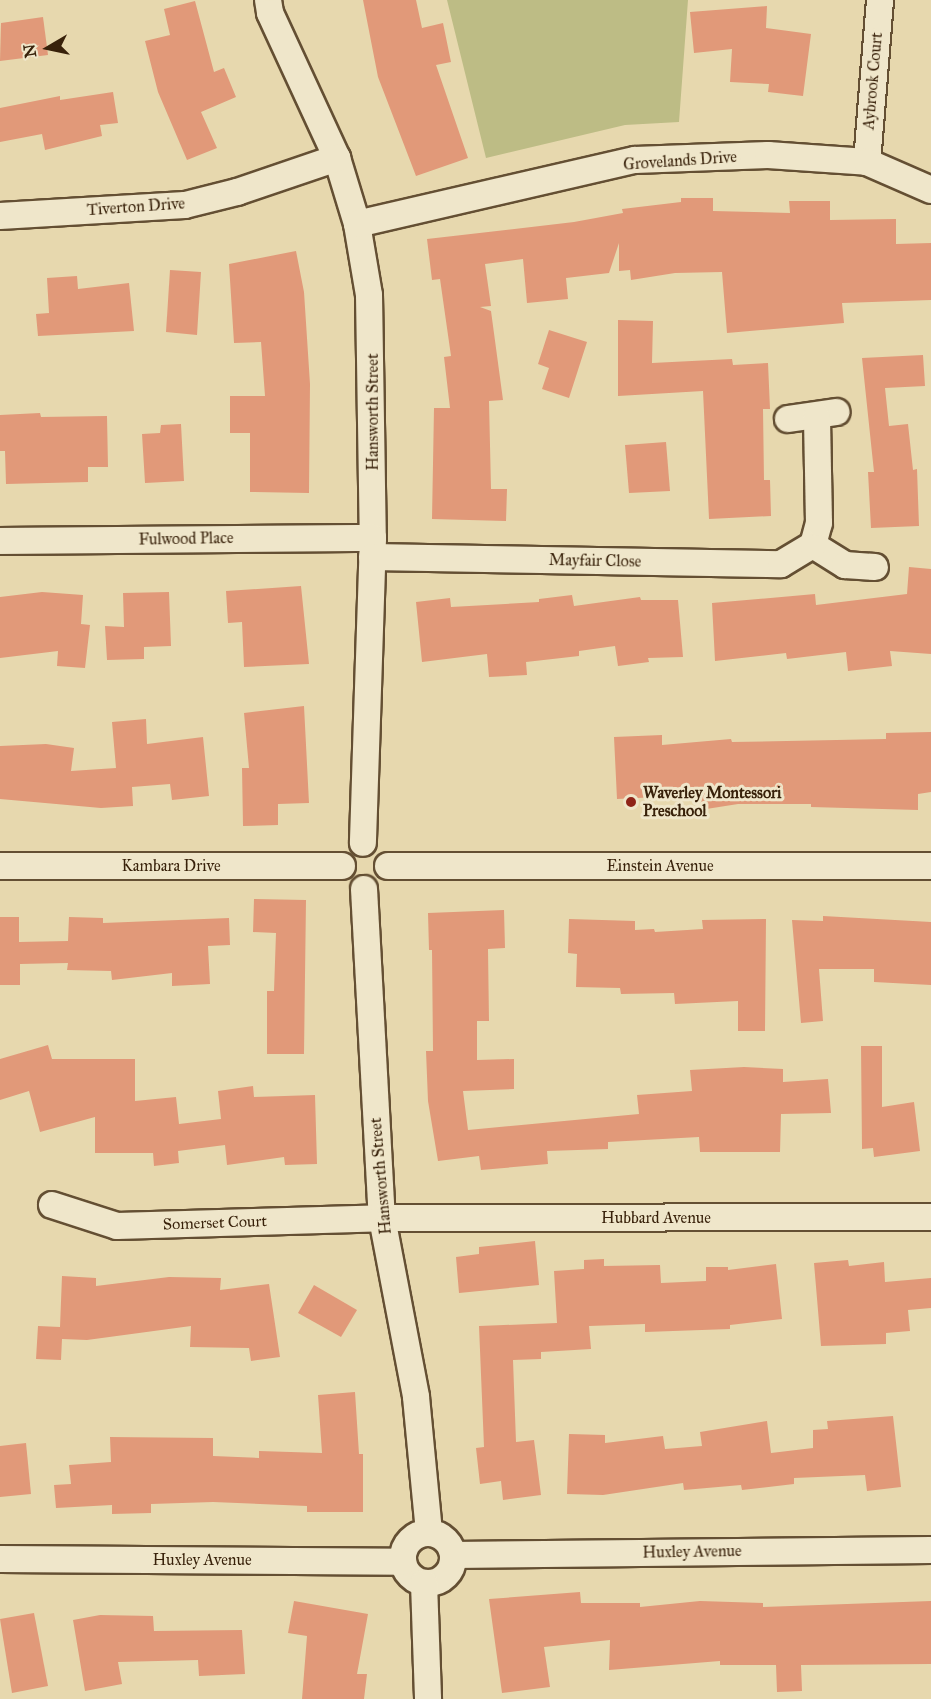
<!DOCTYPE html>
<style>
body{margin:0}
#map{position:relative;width:931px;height:1699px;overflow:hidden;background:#e7d8ae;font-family:"IM FELL Great Primer",serif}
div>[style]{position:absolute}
.green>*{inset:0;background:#bdbc85}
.building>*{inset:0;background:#e19979}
.roads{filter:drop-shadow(2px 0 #644f33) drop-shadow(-2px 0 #644f33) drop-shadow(0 2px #644f33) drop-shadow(0 -2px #644f33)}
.street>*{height:26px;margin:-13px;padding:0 13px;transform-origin:13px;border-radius:13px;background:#efe6ca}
.street>.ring{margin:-13px;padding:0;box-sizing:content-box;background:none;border:26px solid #efe6ca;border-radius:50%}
.dots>*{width:16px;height:16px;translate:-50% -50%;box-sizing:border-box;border:3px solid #efe6ca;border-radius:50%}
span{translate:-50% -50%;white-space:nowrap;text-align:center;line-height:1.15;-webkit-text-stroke:6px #efe6ca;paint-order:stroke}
.street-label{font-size:16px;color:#38210a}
.poi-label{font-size:16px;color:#38210a;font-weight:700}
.left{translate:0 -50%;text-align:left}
.north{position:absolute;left:18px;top:18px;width:60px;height:60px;-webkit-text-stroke:4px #efe6ca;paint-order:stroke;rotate:261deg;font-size:16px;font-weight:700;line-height:24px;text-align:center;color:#38210a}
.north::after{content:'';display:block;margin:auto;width:21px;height:27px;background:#38210a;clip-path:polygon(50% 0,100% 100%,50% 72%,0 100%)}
</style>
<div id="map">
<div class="green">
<i style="clip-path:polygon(447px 0,688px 0,679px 122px,625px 125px,486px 158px)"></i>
</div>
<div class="building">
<i style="clip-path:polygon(363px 0,416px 0,422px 28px,443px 23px,451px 62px,436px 65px,468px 158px,416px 176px,378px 77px)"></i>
<i style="clip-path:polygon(195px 1px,214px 72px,224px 68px,236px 97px,201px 112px,217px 148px,187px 160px,158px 92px,145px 41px,170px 35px,164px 9px)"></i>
<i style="clip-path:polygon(767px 6px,766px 28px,811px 34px,803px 96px,768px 92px,769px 84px,730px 82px,732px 49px,694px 53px,690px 12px)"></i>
<i style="clip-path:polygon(43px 17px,48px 55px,0 61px,1px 23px)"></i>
<i style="clip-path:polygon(113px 92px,118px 123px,100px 125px,102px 136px,45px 150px,42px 134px,0 142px,0 108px,60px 96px,60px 100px)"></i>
<i style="clip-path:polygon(681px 198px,713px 198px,713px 211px,790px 213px,789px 201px,830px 201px,830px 220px,896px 219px,896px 244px,931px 243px,931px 300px,842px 303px,844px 323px,727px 333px,722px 272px,675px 273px,631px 280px,630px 270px,619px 271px,619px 243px,609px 273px,566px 278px,568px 299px,527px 303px,523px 259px,485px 264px,491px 306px,480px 307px,491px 311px,503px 400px,489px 401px,491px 489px,507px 489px,506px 521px,432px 519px,434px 408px,450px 408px,444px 357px,451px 356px,440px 279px,432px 280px,427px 239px,574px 222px,623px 213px,622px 209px,681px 202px)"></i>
<i style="clip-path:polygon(296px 251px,304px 292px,310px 384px,309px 493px,250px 492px,250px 433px,230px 433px,230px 396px,265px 396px,261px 342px,234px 343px,229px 264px)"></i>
<i style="clip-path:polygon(170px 270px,201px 272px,197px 335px,166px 332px)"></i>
<i style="clip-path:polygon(77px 276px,78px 289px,129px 283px,134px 331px,38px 336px,36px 314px,49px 313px,47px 278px)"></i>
<i style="clip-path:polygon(618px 320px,653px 321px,652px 363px,732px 359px,733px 365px,768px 363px,770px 409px,763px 409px,764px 480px,770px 480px,771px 516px,709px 519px,703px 391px,618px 396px)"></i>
<i style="clip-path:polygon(549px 330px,587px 342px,569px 398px,542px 389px,549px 368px,538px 364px)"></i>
<i style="clip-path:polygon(923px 355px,925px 386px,885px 388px,889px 426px,908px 424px,913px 470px,917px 469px,919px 526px,871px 528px,868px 472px,874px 472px,862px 358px)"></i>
<i style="clip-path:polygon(40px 413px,41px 417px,107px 416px,108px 467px,88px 467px,88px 482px,6px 484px,5px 451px,0 451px,0 415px)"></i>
<i style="clip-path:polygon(181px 424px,184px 481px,145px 483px,142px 434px,160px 433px,161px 425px)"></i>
<i style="clip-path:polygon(666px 442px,670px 491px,629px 493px,625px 445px)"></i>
<i style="clip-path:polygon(909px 567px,931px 569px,931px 654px,890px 651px,892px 666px,848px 671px,846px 652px,787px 659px,786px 653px,715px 661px,712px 603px,815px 594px,816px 605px,907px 594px)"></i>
<i style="clip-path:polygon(301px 586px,309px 664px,244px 667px,242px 622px,228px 623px,226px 591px)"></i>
<i style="clip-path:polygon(42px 592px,83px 595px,81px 624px,90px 625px,85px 668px,57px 666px,58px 651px,0 658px,0 597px)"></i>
<i style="clip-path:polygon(169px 592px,171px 646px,144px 647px,144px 659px,107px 660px,105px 626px,124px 627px,123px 593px)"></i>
<i style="clip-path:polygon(572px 595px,574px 606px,640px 597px,641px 600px,678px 600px,683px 657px,648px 658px,649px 662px,618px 666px,615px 646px,579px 651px,579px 656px,526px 662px,527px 675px,489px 677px,487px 654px,422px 662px,416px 602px,450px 598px,451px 607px,539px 602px,539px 599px)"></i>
<i style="clip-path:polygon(304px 706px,309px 803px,278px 804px,278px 825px,243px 826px,242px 768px,249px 768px,244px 713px)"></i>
<i style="clip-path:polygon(146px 719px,147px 744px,203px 737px,209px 796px,172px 800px,170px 784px,132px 787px,133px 806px,101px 808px,0 799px,0 746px,46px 744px,74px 748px,71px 771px,116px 768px,112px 722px)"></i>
<i style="clip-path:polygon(931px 732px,931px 792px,918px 794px,918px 810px,811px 807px,811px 804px,738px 804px,700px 810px,699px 795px,617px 799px,614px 737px,662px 735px,662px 745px,731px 739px,732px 742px,886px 739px,886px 733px)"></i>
<i style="clip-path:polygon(254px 899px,306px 900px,304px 1054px,267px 1054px,267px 991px,274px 991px,276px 933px,253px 932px)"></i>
<i style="clip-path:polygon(504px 910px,505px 948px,488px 949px,489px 1021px,477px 1021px,477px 1060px,514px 1059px,514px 1089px,463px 1091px,468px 1130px,639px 1114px,637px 1095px,692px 1091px,690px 1070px,744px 1067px,783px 1069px,783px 1082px,828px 1079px,831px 1113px,781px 1114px,780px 1152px,700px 1152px,699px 1137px,608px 1142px,608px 1149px,547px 1151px,548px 1164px,481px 1170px,479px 1156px,438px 1161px,428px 1101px,426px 1051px,433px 1051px,432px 950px,429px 950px,428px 913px)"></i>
<i style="clip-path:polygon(823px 916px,931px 922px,931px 985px,874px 982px,874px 969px,819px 969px,823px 1021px,801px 1023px,792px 920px,823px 921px)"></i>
<i style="clip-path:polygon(0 917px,19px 917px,19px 942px,68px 941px,69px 917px,103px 918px,103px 923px,229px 918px,230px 945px,208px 946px,210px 984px,172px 986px,172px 973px,112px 980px,111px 971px,67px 970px,68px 963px,20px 964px,20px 985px,0 985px)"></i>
<i style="clip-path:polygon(569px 919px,635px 921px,635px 930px,654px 929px,655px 932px,703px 929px,702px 920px,766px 919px,765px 1031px,738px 1031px,738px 1001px,675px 1004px,674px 993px,621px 994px,620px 988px,576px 987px,577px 954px,568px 953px)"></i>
<i style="clip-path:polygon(48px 1045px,52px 1059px,135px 1059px,135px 1101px,176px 1097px,179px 1124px,221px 1119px,218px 1091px,253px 1086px,254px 1097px,315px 1095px,317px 1164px,285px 1165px,284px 1157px,227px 1165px,225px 1145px,178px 1151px,179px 1163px,154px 1166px,153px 1153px,95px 1153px,95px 1117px,40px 1132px,29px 1091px,0 1100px,0 1059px)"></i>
<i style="clip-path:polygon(861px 1046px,882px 1046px,882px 1107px,914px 1102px,920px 1151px,874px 1157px,873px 1148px,862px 1149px)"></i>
<i style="clip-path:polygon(535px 1241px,539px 1285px,459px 1293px,456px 1257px,479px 1254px,479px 1247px)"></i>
<i style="clip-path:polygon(604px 1259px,604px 1266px,660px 1265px,661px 1283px,706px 1281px,706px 1267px,728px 1267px,728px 1270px,776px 1264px,782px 1319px,730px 1325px,730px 1329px,645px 1332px,645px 1324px,589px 1326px,591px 1349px,541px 1352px,541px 1359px,513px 1360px,516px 1442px,534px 1440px,541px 1495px,503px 1500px,501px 1481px,480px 1484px,476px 1448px,484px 1447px,479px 1326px,557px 1323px,554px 1271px,584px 1269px,584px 1260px)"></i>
<i style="clip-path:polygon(848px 1260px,849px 1266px,884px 1262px,885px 1282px,931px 1278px,931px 1308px,908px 1310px,910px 1331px,886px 1333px,886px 1344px,821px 1346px,814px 1263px)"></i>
<i style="clip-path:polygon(62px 1276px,96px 1278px,96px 1286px,169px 1277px,221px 1278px,220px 1290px,269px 1284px,280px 1357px,251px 1361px,249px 1348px,190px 1347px,191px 1326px,87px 1340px,62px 1339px,61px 1360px,36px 1359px,38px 1326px,60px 1327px)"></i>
<i style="clip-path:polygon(314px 1285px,357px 1310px,341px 1337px,298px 1313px)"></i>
<i style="clip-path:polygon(355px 1392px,359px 1454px,363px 1454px,363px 1512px,307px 1512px,307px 1506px,213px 1502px,151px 1504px,151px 1513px,112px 1514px,112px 1505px,56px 1508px,54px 1485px,71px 1484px,69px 1465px,111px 1462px,110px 1437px,213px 1438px,213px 1456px,259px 1458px,259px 1451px,322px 1453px,318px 1395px)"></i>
<i style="clip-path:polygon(893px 1416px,901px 1487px,867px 1491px,865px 1475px,794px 1478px,794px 1484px,742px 1490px,741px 1485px,684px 1490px,683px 1483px,603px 1495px,567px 1494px,569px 1434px,605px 1435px,605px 1443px,663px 1436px,665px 1449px,702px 1446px,700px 1432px,767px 1421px,771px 1453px,813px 1448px,813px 1430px,828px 1429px,827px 1421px)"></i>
<i style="clip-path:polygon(26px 1443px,31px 1494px,0 1497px,0 1446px)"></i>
<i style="clip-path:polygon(580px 1592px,581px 1603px,640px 1603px,640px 1607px,700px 1601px,763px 1603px,763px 1607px,931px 1601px,931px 1664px,801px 1665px,802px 1691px,777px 1692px,776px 1665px,720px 1665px,720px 1661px,609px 1670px,610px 1640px,544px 1647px,550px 1687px,502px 1693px,489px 1599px)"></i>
<i style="clip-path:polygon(294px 1601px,368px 1614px,357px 1674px,367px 1674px,364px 1699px,302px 1699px,307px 1636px,288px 1633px)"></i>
<i style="clip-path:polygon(34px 1613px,48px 1686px,12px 1693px,0 1619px)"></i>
<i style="clip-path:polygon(100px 1615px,153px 1616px,154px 1631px,242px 1630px,245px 1674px,199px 1676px,198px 1660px,118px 1662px,122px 1684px,85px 1691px,73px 1620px)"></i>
</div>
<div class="roads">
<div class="street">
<i style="left:268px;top:0;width:13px;rotate:81deg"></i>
<i style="left:270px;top:13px;width:160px;rotate:65.2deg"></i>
<i style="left:337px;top:158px;width:69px;rotate:73.1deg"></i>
<i style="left:357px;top:224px;width:72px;rotate:80.4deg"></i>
<i style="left:369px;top:295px;width:243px;rotate:89.1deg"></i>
<i style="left:373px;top:538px;width:305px;rotate:91.9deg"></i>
<i style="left:867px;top:162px;width:163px;rotate:-85.4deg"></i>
<i style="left:0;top:216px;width:185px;rotate:-3.4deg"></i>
<i style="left:185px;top:205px;width:54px;rotate:-14deg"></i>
<i style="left:237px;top:192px;width:106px;rotate:-18.8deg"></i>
<i style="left:357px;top:224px;width:285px;rotate:-13deg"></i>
<i style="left:635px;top:160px;width:133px;rotate:-2.2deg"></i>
<i style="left:768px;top:155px;width:99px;rotate:4deg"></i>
<i style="left:867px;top:162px;width:70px;rotate:23.6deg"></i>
<i style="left:788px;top:419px;width:49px;rotate:-8.3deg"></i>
<i style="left:0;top:541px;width:373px;rotate:-0.5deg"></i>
<i style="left:813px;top:545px;width:38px;rotate:32deg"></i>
<i style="left:845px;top:565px;width:30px;rotate:4deg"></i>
<i style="left:372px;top:557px;width:409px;rotate:1deg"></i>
<i style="left:781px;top:564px;width:37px;rotate:-31deg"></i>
<i style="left:813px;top:545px;width:23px;rotate:-75deg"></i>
<i style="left:819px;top:523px;width:106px;rotate:-91.1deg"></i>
<i style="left:0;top:866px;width:342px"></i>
<i style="left:388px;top:866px;width:543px"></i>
<i style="left:364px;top:889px;width:329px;rotate:86.9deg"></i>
<i style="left:382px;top:1218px;width:182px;rotate:79.2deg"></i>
<i style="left:416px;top:1397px;width:136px;rotate:84.5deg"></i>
<i style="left:52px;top:1205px;width:68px;rotate:17.9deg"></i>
<i style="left:117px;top:1226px;width:265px;rotate:-1.7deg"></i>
<i style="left:382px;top:1218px;width:549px;rotate:-0.1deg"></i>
<i class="ring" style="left:403px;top:1533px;width:24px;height:24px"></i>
<i style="left:453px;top:1555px;width:478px;rotate:-0.6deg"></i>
<i style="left:0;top:1559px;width:403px;rotate:0.4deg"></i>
<i style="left:424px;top:1583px;width:116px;rotate:88deg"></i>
</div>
</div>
<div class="dots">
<i style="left:631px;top:802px;background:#8f2418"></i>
</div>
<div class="street-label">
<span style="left:873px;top:81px;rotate:-85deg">Aybrook Court</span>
<span style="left:680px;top:161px;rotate:-4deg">Grovelands Drive</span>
<span style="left:136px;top:207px;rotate:-4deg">Tiverton Drive</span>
<span style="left:373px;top:412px;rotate:-90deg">Hansworth Street</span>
<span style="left:186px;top:539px;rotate:-1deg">Fulwood Place</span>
<span style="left:595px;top:561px;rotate:1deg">Mayfair Close</span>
<span style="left:171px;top:866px">Kambara Drive</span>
<span style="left:660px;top:866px">Einstein Avenue</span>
<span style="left:381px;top:1176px;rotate:-95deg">Hansworth Street</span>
<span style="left:656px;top:1218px">Hubbard Avenue</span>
<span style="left:215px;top:1223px;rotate:-2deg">Somerset Court</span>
<span style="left:692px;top:1552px;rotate:-1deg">Huxley Avenue</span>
<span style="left:202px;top:1560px">Huxley Avenue</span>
</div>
<div class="poi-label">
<span class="left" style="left:643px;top:802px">Waverley Montessori<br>Preschool</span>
</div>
<div class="north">N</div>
</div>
